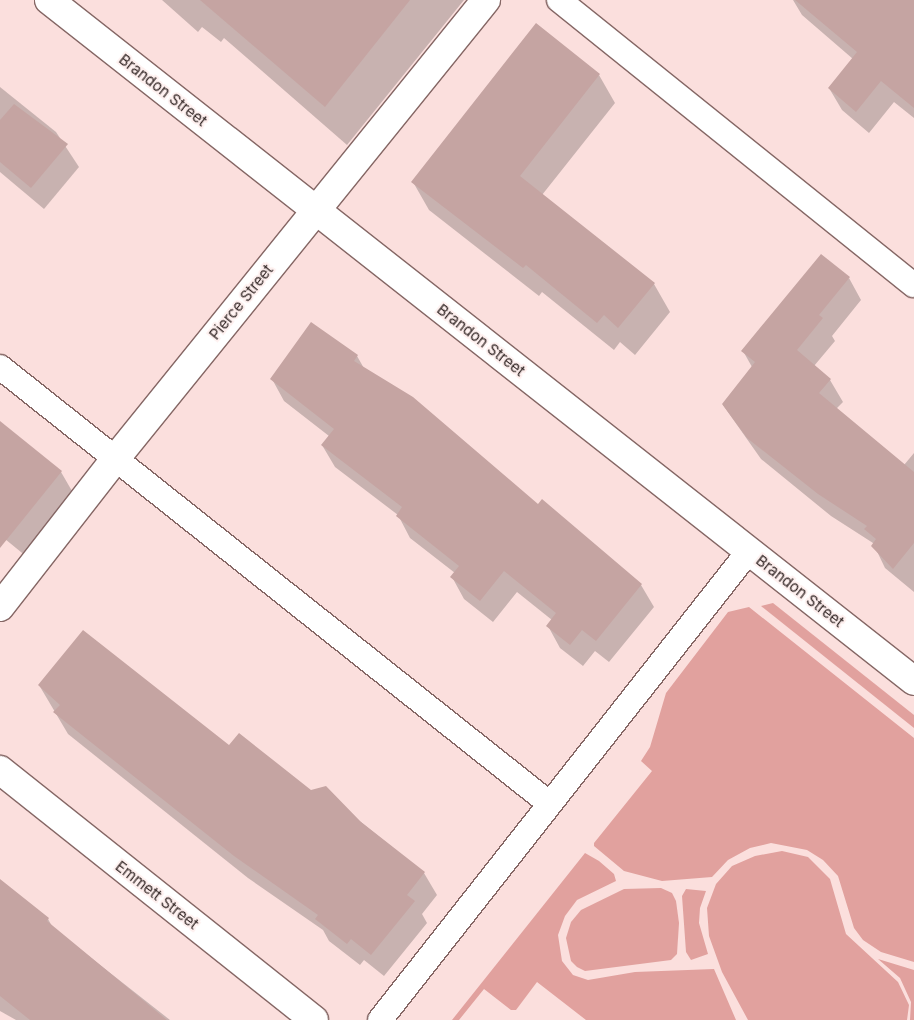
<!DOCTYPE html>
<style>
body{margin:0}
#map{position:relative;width:914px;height:1020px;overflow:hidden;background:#fbdfdd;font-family:Inter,sans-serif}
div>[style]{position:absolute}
.green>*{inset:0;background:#e1a19e}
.shadow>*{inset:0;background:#0003}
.building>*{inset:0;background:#c5a4a2}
.roads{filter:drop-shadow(1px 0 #856765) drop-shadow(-1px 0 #856765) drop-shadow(0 1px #856765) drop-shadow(0 -1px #856765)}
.lane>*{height:24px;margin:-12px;padding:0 12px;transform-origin:12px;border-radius:12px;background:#fff}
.street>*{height:28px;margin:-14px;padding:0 14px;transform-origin:14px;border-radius:14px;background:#fff}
span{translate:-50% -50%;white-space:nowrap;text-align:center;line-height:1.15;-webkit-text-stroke:4px #fef0ef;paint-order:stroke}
.street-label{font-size:15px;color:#312524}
</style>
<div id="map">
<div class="green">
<i style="clip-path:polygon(773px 603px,914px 715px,914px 728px,761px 606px)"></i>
<i style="clip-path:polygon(749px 607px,914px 738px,914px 962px,881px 952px,863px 940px,854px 928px,838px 876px,823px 860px,807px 850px,771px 843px,750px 848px,728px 860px,712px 877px,662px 881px,624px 871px,594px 846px,594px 843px,652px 771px,641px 761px,650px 747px,666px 693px,728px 612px)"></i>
<i style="clip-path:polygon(782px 851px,808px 857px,830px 879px,846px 934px,898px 982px,909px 1005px,907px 1020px,748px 1020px,722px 972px,709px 936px,707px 908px,716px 884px,732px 866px,755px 856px)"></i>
<i style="clip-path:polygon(585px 853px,599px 861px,614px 874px,616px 881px,577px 900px,565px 916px,558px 935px,562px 961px,573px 975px,588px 980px,635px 972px,714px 969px,736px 1020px,586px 1020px,537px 982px,516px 1010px,511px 1010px,484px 989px,459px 1020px,452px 1020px)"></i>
<i style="clip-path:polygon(661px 888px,672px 893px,676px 901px,679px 923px,677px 954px,671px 960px,585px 971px,577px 967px,571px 961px,566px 938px,571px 922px,581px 910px,624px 889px)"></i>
<i style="clip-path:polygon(686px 889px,706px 891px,700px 908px,699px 923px,708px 954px,691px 960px,686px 952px,682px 896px)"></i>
<i style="clip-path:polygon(878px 959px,914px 970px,914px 1020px,910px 1020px,911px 1002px,900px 978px)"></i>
</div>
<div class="shadow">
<i style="clip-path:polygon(162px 0,464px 0,347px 145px,224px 38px,221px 42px,202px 27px,198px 32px)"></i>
<i style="clip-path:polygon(793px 0,914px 0,914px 118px,894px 102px,869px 133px,842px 110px,829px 88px,853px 59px,802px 15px)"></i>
<i style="clip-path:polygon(599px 75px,615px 103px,542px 195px,654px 284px,670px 312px,635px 355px,620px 342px,614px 350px,542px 292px,539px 296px,429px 210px,413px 182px)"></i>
<i style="clip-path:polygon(0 87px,56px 132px,79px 167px,44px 209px,0 172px)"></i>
<i style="clip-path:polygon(849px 278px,861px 300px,832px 336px,835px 341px,814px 366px,830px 380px,843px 402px,836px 409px,904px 465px,914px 453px,914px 592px,885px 568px,873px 543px,831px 516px,761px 459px,723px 405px,752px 367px,743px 351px)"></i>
<i style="clip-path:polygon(311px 324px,357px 356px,365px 370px,641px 585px,654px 607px,609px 662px,595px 651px,583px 666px,560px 648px,548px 626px,552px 620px,517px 592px,493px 622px,464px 599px,452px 577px,455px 573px,410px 538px,398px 515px,335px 467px,322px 445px,329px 436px,284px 401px,272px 379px)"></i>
<i style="clip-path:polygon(0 422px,61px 472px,83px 510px,38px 566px,5px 539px,0 545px)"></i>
<i style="clip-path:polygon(39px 685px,229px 747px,310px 791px,361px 822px,424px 873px,437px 895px,422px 914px,427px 923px,384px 976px,364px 960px,360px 965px,329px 941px,323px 930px,248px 878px,68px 734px)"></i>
<i style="clip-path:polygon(0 887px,48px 919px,53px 928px,170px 1020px,16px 1020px,0 1011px)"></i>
</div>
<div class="building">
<i style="clip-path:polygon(200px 0,410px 0,325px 107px)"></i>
<i style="clip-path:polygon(795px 0,914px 0,914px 108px,881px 81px,856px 112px,828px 88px,857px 52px)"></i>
<i style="clip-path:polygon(536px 23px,600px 74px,520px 176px,655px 283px,618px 328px,604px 315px,597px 323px,526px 265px,523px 268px,411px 182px)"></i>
<i style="clip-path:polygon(14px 104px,68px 144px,31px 188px,0 162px,0 120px)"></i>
<i style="clip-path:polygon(821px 254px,850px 277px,819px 315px,823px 318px,797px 350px,831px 379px,819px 393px,914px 472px,914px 543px,893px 569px,871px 546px,876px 539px,864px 529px,867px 526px,818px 494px,747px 438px,722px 404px,755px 362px,741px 351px)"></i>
<i style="clip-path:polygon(311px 322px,358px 355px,354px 361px,413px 397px,538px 504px,542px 499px,642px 584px,596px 641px,582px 630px,570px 645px,546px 626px,556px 613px,504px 571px,480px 601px,450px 577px,459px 566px,396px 516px,402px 507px,321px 445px,334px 429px,270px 379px)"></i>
<i style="clip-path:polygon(0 421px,62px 471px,0 548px)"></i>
<i style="clip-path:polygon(83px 630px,229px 745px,239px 733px,311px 790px,326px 786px,361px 822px,425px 872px,407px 895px,415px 901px,371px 955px,351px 939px,347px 944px,315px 919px,318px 915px,234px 856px,53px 712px,60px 705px,38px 685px)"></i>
<i style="clip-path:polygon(0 879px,49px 918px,47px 921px,167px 1020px,30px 1020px,0 996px)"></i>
</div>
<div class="roads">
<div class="lane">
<i style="left:559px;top:0;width:455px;rotate:38.8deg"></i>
<i style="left:0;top:367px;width:702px;rotate:38.47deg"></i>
<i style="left:380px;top:1020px;width:597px;rotate:-51.81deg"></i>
</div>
<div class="street">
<i style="left:49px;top:0;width:1101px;rotate:38.21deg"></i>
<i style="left:0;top:607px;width:189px;rotate:-52.1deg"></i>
<i style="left:116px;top:458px;width:589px;rotate:-51.07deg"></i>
<i style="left:0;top:770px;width:401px;rotate:38.5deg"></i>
</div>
</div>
<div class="street-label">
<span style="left:163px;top:90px;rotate:38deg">Brandon Street</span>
<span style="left:241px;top:302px;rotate:-51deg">Pierce Street</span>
<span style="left:481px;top:340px;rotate:38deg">Brandon Street</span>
<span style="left:800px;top:591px;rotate:38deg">Brandon Street</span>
<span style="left:157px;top:895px;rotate:38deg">Emmett Street</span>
</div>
</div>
